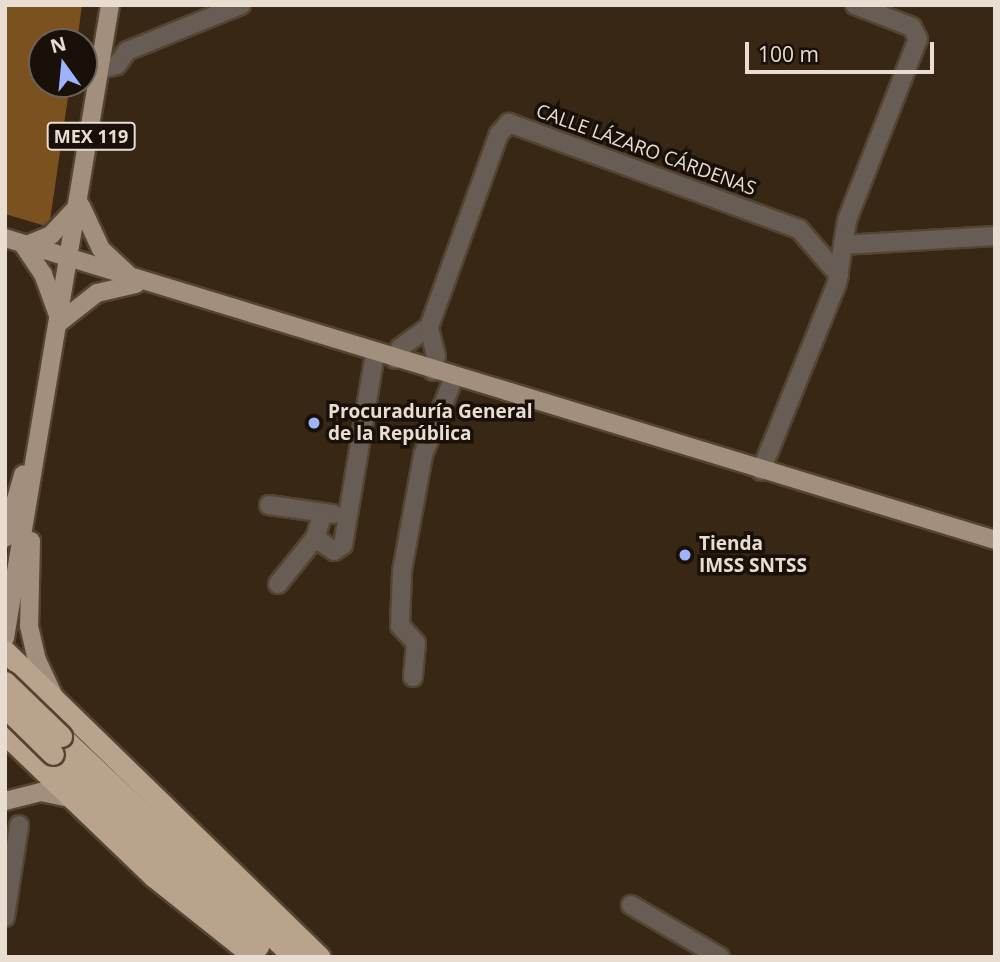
<!DOCTYPE html>
<meta charset="utf-8">
<style>
body{margin:0}
#map{position:relative;width:1000px;height:962px;overflow:hidden;background:#382714;font-family:"Open Sans",sans-serif}
div>[style]{position:absolute}
.forest>*{inset:0;background:#7b511f}
.roads{filter:drop-shadow(2px 0 #544432) drop-shadow(-2px 0 #544432) drop-shadow(0 2px #544432) drop-shadow(0 -2px #544432)}
.minor>*{height:18px;margin:-9px;padding:0 9px;transform-origin:9px;border-radius:9px;background:#675d54}
.major>*{height:18px;margin:-9px;padding:0 9px;transform-origin:9px;border-radius:9px;background:#a28f7d}
.highway>*{height:21px;margin:-10.5px;padding:0 10.5px;transform-origin:10.5px;border-radius:10.5px;background:#b9a38d}
.bridges{filter:drop-shadow(2px 0 #544432) drop-shadow(-2px 0 #544432) drop-shadow(0 2px #544432) drop-shadow(0 -2px #544432)}
.highway-bridge>*{height:21px;margin:-10.5px;padding:0 10.5px;transform-origin:10.5px;border-radius:10.5px;background:#b9a38d}
.dots>*{width:19px;height:19px;translate:-50% -50%;box-sizing:border-box;border:4px solid #191109;border-radius:50%}
span{translate:-50% -50%;white-space:nowrap;text-align:center;line-height:1.15;-webkit-text-stroke:7px #191109;paint-order:stroke}
.shield-label span{padding:2px 5px;background:#191109;border:2px solid;border-radius:5px;-webkit-text-stroke-width:0}
.shield-label{font-size:18px;color:#e9ddd1;font-weight:700}
.street-label{font-size:19px;color:#e9ddd1}
.poi-label{font-size:19px;color:#e9ddd1;font-weight:700}
.left{translate:0 -50%;text-align:left}
.frame{position:absolute;inset:0;border:7px solid #e9ddd1;pointer-events:none}
.north{position:absolute;left:28px;top:28px;width:70px;height:70px;box-sizing:border-box;background:#191109;border:2px solid #6c6359;border-radius:50%;rotate:345deg;font-size:19px;font-weight:700;line-height:28px;text-align:center;color:#e9ddd1}
.north::after{content:'';display:block;margin:auto;width:24px;height:32px;background:#9db4fd;clip-path:polygon(50% 0,100% 100%,50% 72%,0 100%)}
.scale{position:absolute;left:745px;top:42px;width:189px;height:32px;box-sizing:border-box;border:4px solid #e9ddd1;border-top:0;padding-left:9px;font-size:21px;line-height:24px;white-space:nowrap;color:#e9ddd1;-webkit-text-stroke:5px #191109;paint-order:stroke}
</style>
<div id="map">
<div class="forest">
<i style="clip-path:polygon(5px 5px,82px 5px,77px 42px,42px 42px,42px 84px,70px 84px,49px 227px,5px 214px)"></i>
</div>
<div class="roads">
<div class="minor">
<i style="left:100px;top:69px;width:17px;rotate:-13deg"></i>
<i style="left:117px;top:65px;width:17px;rotate:-54deg"></i>
<i style="left:127px;top:51px;width:123px;rotate:-22deg"></i>
<i style="left:843px;top:245px;width:152px;rotate:-3.4deg"></i>
<i style="left:395px;top:359px;width:12px;rotate:-66deg"></i>
<i style="left:400px;top:348px;width:36px;rotate:-36deg"></i>
<i style="left:433px;top:371px;width:15px;rotate:-79deg"></i>
<i style="left:436px;top:356px;width:30px;rotate:-104deg"></i>
<i style="left:429px;top:327px;width:205px;rotate:-70.1deg"></i>
<i style="left:499px;top:134px;width:15px;rotate:-48deg"></i>
<i style="left:509px;top:123px;width:309px;rotate:20.1deg"></i>
<i style="left:799px;top:229px;width:61px;rotate:49deg"></i>
<i style="left:761px;top:471px;width:203px;rotate:-68deg"></i>
<i style="left:837px;top:283px;width:64px;rotate:-81deg"></i>
<i style="left:847px;top:220px;width:194px;rotate:-68.6deg"></i>
<i style="left:918px;top:39px;width:13px;rotate:-117deg"></i>
<i style="left:912px;top:27px;width:61px;rotate:-158.9deg"></i>
<i style="left:269px;top:505px;width:65px;rotate:8deg"></i>
<i style="left:315px;top:538px;width:23px;rotate:34deg"></i>
<i style="left:334px;top:551px;width:11px;rotate:-34deg"></i>
<i style="left:343px;top:545px;width:195px;rotate:-80.5deg"></i>
<i style="left:278px;top:584px;width:59px;rotate:-51.2deg"></i>
<i style="left:315px;top:538px;width:25px;rotate:-72deg"></i>
<i style="left:413px;top:677px;width:34px;rotate:-85deg"></i>
<i style="left:416px;top:643px;width:23px;rotate:-133deg"></i>
<i style="left:400px;top:626px;width:55px;rotate:-87.9deg"></i>
<i style="left:402px;top:571px;width:118px;rotate:-79.7deg"></i>
<i style="left:423px;top:455px;width:84px;rotate:-68.3deg"></i>
<i style="left:631px;top:905px;width:103px;rotate:30.3deg"></i>
<i style="left:5px;top:917px;width:93px;rotate:-81.3deg"></i>
</div>
<div class="major">
<i style="left:81px;top:206px;width:47px;rotate:65.1deg"></i>
<i style="left:101px;top:249px;width:40px;rotate:43deg"></i>
<i style="left:5px;top:238px;width:1035px;rotate:16.96deg"></i>
<i style="left:24px;top:246px;width:34px;rotate:56deg"></i>
<i style="left:43px;top:274px;width:44px;rotate:69.9deg"></i>
<i style="left:24px;top:246px;width:29px;rotate:-22deg"></i>
<i style="left:51px;top:235px;width:37px;rotate:-47deg"></i>
<i style="left:60px;top:322px;width:47px;rotate:-38.1deg"></i>
<i style="left:97px;top:293px;width:40px;rotate:-13deg"></i>
<i style="left:5px;top:538px;width:66px;rotate:-74.1deg"></i>
<i style="left:31px;top:541px;width:85px;rotate:91.3deg"></i>
<i style="left:29px;top:626px;width:35px;rotate:77deg"></i>
<i style="left:37px;top:660px;width:38px;rotate:65deg"></i>
<i style="left:5px;top:638px;width:642px;rotate:-80.58deg"></i>
<i style="left:5px;top:801px;width:37px;rotate:-14deg"></i>
<i style="left:41px;top:792px;width:30px;rotate:12deg"></i>
</div>
<div class="highway">
<i style="left:5px;top:651px;width:439px;rotate:44.2deg"></i>
<i style="left:5px;top:734px;width:205px;rotate:43.8deg"></i>
<i style="left:153px;top:876px;width:130px;rotate:38.5deg"></i>
<i style="left:61px;top:736px;width:321px;rotate:43.5deg"></i>
<i style="left:53px;top:754px;width:281px;rotate:43.1deg"></i>
</div>
</div>
<div class="bridges">
<div class="highway-bridge">
<i style="left:5px;top:682px;width:78px;rotate:44deg"></i>
<i style="left:5px;top:707px;width:67px;rotate:44.4deg"></i>
</div>
</div>
<div class="dots">
<i style="left:314px;top:423px;background:#9db4fd"></i>
<i style="left:685px;top:555px;background:#9db4fd"></i>
</div>
<div class="shield-label">
<span style="left:91px;top:136px">MEX 119</span>
</div>
<div class="street-label">
<span style="left:646px;top:150px;rotate:20deg">CALLE LÁZARO CÁRDENAS</span>
</div>
<div class="poi-label">
<span class="left" style="left:328px;top:423px">Procuraduría General<br>de la República</span>
<span class="left" style="left:699px;top:555px">Tienda<br>IMSS SNTSS</span>
</div>
<div class="frame"></div>
<div class="north">N</div>
<div class="scale">100 m</div>
</div>
